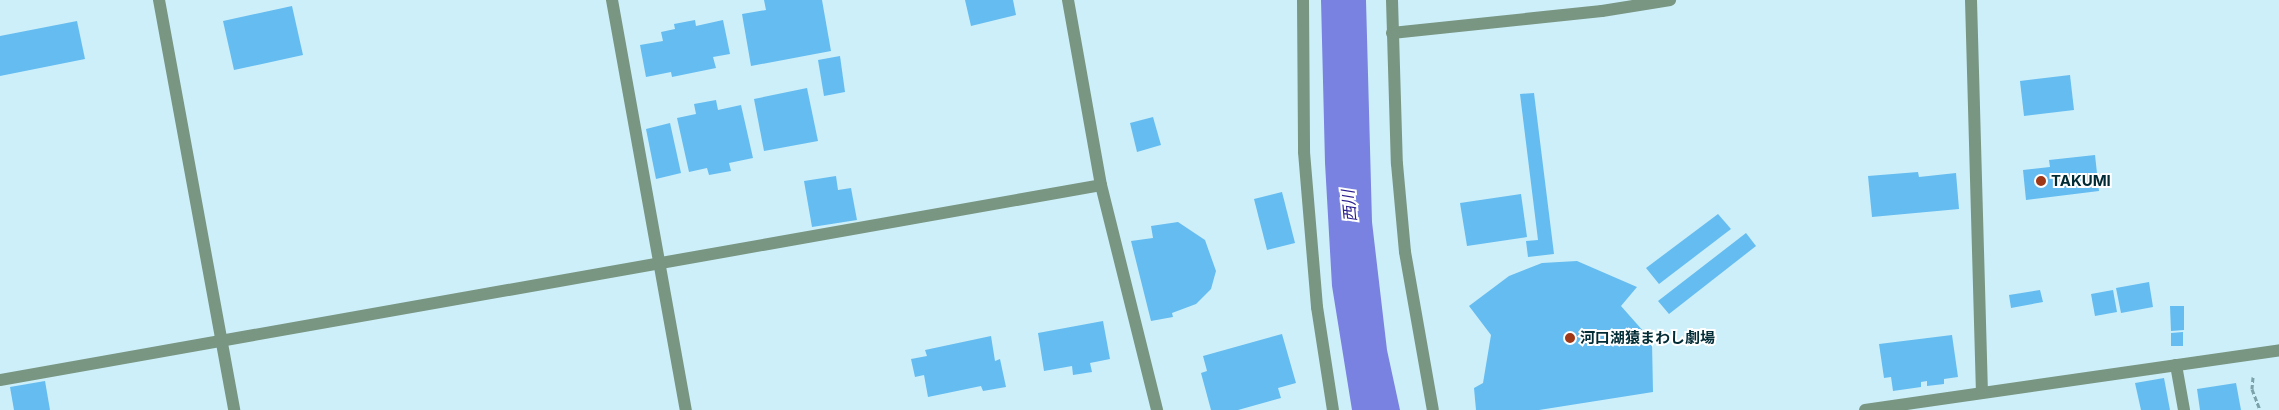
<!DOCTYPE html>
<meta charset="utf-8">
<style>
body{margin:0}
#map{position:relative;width:2279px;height:410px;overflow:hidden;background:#cdeff9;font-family:Inter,"Noto Sans JP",sans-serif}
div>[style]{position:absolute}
.water>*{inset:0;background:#7982e1}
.building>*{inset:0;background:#65bcf0}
.path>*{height:3px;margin-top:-1.5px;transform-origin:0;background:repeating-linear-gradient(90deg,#7ba1ab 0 5px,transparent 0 7.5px)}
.minor>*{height:12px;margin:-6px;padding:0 6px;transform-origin:6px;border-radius:6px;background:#799683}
.dots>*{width:14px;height:14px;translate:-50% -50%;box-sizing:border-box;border:2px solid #fff;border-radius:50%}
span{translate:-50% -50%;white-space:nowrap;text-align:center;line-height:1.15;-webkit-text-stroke:4px #fff;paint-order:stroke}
.poi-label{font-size:15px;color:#012b35;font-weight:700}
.left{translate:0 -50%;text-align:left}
.water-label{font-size:16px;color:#2b1f8e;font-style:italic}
</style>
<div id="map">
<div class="water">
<i style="clip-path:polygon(1321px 0,1366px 0,1372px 222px,1387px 350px,1400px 410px,1352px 410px,1332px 286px,1325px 163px)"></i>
</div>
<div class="building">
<i style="clip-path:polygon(764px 0,822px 0,831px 51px,751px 66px,742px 14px,766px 10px)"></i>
<i style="clip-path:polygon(965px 0,1013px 0,1016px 15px,971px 26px)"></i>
<i style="clip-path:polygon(292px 6px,303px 55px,234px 70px,223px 21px)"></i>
<i style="clip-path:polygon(695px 20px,696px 26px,723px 20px,730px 54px,713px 57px,716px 68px,672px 77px,671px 72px,646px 77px,640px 45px,663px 41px,661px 32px,675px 29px,674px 24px)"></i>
<i style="clip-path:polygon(77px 21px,85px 59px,0 76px,0 36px)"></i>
<i style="clip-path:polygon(840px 56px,845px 92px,824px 96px,818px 60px)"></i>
<i style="clip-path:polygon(2070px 75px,2074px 110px,2024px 116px,2020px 81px)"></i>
<i style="clip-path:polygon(807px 88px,818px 141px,764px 151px,754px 99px)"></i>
<i style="clip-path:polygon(1534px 93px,1554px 254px,1528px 257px,1526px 241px,1538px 240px,1520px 94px)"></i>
<i style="clip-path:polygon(716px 100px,718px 110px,741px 105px,753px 158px,729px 163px,731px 171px,709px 175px,707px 168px,689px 172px,677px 118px,696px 114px,694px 104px)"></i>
<i style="clip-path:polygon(1153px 117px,1161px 145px,1137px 152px,1130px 123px)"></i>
<i style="clip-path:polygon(670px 123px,681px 173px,656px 179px,646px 129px)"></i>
<i style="clip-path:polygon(2095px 155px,2099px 191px,2026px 200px,2023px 170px,2050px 167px,2049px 160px)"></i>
<i style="clip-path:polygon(1918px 172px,1919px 177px,1956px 173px,1959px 209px,1872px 217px,1868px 176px)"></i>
<i style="clip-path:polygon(836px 176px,838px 190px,851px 188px,857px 220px,812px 227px,804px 181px)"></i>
<i style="clip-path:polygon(1282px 192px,1295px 243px,1267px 250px,1254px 199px)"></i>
<i style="clip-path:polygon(1521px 194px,1527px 237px,1467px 246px,1460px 203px)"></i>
<i style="clip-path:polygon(1718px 214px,1731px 229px,1659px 284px,1646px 268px)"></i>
<i style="clip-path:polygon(1178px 222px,1205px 240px,1216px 271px,1211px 289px,1196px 304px,1172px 313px,1173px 317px,1151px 321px,1131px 241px,1153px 238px,1151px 226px)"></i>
<i style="clip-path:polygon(1746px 233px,1756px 246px,1669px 314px,1658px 301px)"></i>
<i style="clip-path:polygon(1577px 261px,1637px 287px,1621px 306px,1652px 341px,1653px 392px,1539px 410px,1476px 410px,1474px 388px,1483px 383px,1491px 335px,1469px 306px,1509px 276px,1542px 263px)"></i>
<i style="clip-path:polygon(2149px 282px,2153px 307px,2121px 313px,2116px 288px)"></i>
<i style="clip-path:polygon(2040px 290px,2043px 302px,2011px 308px,2009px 295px)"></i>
<i style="clip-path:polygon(2113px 290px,2117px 312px,2095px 316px,2091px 294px)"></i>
<i style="clip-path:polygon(2170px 306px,2184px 306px,2184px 330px,2171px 331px)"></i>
<i style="clip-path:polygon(1103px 321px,1110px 359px,1090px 363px,1092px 372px,1073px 375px,1072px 366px,1044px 371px,1038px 333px)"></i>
<i style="clip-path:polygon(2183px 332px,2183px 346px,2171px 346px,2171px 333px)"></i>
<i style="clip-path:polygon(1282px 334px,1296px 383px,1278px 388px,1281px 398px,1238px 410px,1211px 410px,1201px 373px,1207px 371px,1203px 356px)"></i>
<i style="clip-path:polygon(1952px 335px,1958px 377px,1944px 379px,1944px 384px,1927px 386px,1927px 381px,1921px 382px,1921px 387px,1893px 391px,1891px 377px,1884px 378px,1879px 344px)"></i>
<i style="clip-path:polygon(991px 336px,995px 361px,1000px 359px,1006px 387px,983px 391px,981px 386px,928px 397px,924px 375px,915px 377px,911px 359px,927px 356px,925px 350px)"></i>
<i style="clip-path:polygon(2164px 378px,2170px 410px,2141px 410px,2135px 383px)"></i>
<i style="clip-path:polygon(45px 381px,50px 410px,14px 410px,10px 387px)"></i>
<i style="clip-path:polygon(2236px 383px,2241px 410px,2200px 410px,2197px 389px)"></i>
</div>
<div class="path">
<i style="left:2253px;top:377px;width:12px;rotate:95deg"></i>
<i style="left:2252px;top:389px;width:22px;rotate:69deg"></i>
</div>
<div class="minor">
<i style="left:159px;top:0;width:417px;rotate:79.6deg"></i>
<i style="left:612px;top:0;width:417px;rotate:79.8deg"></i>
<i style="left:1068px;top:0;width:188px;rotate:79.9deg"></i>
<i style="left:1101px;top:185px;width:232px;rotate:76deg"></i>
<i style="left:1303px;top:0;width:152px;rotate:89.6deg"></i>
<i style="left:1304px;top:152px;width:156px;rotate:85.2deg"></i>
<i style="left:1317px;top:307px;width:104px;rotate:81.2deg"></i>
<i style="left:1392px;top:0;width:164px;rotate:88.3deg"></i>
<i style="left:1397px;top:164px;width:88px;rotate:84.8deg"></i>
<i style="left:1405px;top:252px;width:160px;rotate:80deg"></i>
<i style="left:1971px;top:0;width:393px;rotate:88.4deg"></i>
<i style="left:1392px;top:33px;width:211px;rotate:-6deg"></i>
<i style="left:1602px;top:11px;width:69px;rotate:-9.2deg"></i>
<i style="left:2176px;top:365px;width:46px;rotate:79.9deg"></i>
<i style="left:0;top:380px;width:1118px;rotate:-10.04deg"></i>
<i style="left:1865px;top:410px;width:418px;rotate:-8.2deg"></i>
</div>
<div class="dots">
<i style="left:2041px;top:181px;background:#9f3816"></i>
<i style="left:1570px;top:338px;background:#9f3816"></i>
</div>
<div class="poi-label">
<span class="left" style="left:2051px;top:181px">TAKUMI</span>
<span class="left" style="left:1580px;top:338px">河口湖猿まわし劇場</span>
</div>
<div class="water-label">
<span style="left:1349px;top:206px;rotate:-95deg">西川</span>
</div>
</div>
